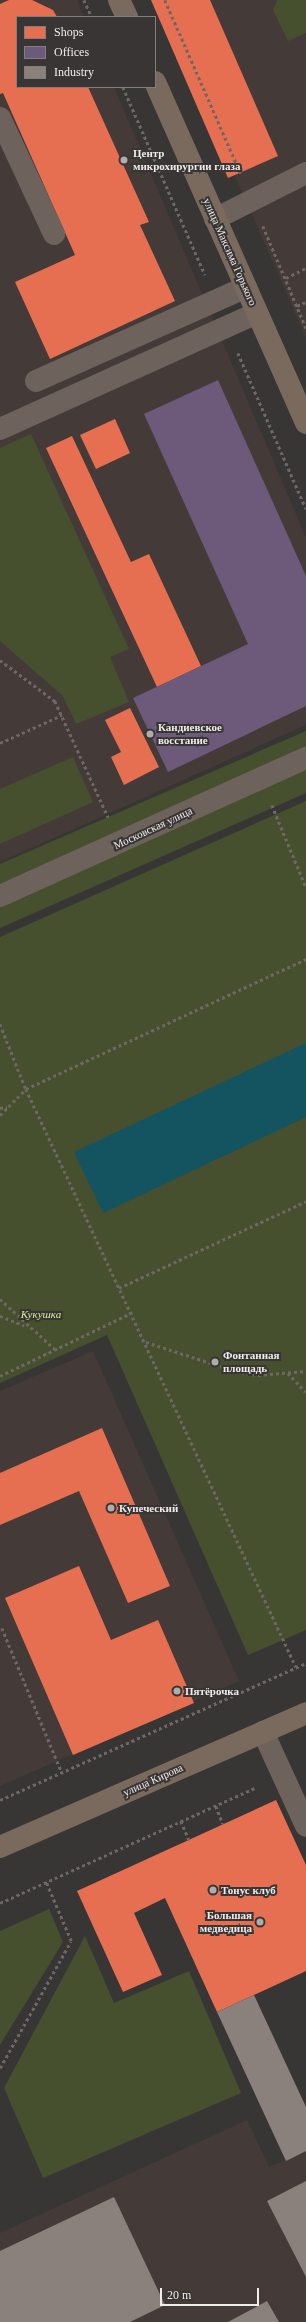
<!DOCTYPE html>
<meta charset="utf-8">
<style>
body{margin:0}
#map{position:relative;width:306px;height:2322px;overflow:hidden;background:#373635;font-family:Georgia,serif}
div>[style]{position:absolute}
.built>*{inset:0;background:#443b38}
.green>*{inset:0;background:#46502f}
.water>*{inset:0;background:#145360}
.shops>*{inset:0;background:#e76f51}
.offices>*{inset:0;background:#6d597a}
.industry>*{inset:0;background:#8a817c}
.path>*{height:2.5px;margin-top:-1.25px;transform-origin:0;background:repeating-linear-gradient(90deg,#6e6762 0 3px,transparent 0 6px)}
.minor>*{height:22px;margin:-11px;padding:0 11px;transform-origin:11px;border-radius:11px;background:#6e635c}
.major>*{height:22px;margin:-11px;padding:0 11px;transform-origin:11px;border-radius:11px;background:#7a6a5d}
.dots>*{width:11px;height:11px;translate:-50% -50%;box-sizing:border-box;border:2px solid #383534;border-radius:50%}
span{translate:-50% -50%;white-space:nowrap;text-align:center;line-height:1.15;-webkit-text-stroke:4px #383534;paint-order:stroke}
.poi-label{font-size:11px;color:#efedec;font-weight:700}
.left{translate:0 -50%;text-align:left}
.right{translate:-100% -50%;text-align:right}
.street-label{font-size:11px;color:#efedec}
.park-label{font-size:11px;color:#d5f099;font-style:italic}
.legend{position:absolute;left:16px;top:16px;width:140px;height:72px;box-sizing:border-box;background:#383534;border:1px solid #817f7e;margin:0;padding:5px 7px;list-style:none;font-size:12px;color:#efedec}
.legend li{display:flex;align-items:center;gap:8px;height:20px}
.legend b{width:20px;border:1px solid #817f7e}
.scale{position:absolute;left:160px;top:2288px;width:99px;height:18px;box-sizing:border-box;border:2px solid #efedec;border-top:0;padding-left:5px;font-size:12px;line-height:14px;white-space:nowrap;color:#efedec;-webkit-text-stroke:3px #383534;paint-order:stroke}
</style>
<div id="map">
<div class="built">
<i style="clip-path:polygon(0 0,77px 0,84px 17px,17px 17px,17px 87px,114px 87px,306px 538px,306px 725px,0 862px)"></i>
<i style="clip-path:polygon(158px 0,306px 0,306px 338px)"></i>
<i style="clip-path:polygon(93px 1351px,239px 1681px,0 1786px,0 1391px)"></i>
<i style="clip-path:polygon(247px 2120px,269px 2167px,306px 2151px,306px 2322px,0 2322px,0 2233px)"></i>
</div>
<div class="green">
<i style="clip-path:polygon(277px 0,306px 0,306px 33px,288px 41px,273px 10px)"></i>
<i style="clip-path:polygon(31px 434px,129px 649px,110px 657px,129px 702px,76px 724px,63px 696px,0 641px,0 448px)"></i>
<i style="clip-path:polygon(306px 731px,306px 793px,0 928px,0 864px)"></i>
<i style="clip-path:polygon(73px 757px,93px 802px,0 844px,0 789px)"></i>
<i style="clip-path:polygon(306px 801px,306px 1630px,248px 1655px,107px 1335px,0 1383px,0 937px)"></i>
<i style="clip-path:polygon(49px 1909px,63px 1942px,0 2045px,0 1931px)"></i>
<i style="clip-path:polygon(85px 1936px,114px 2003px,189px 1971px,241px 2093px,43px 2178px,4px 2088px)"></i>
</div>
<div class="water">
<i style="clip-path:polygon(306px 1043px,306px 1117px,103px 1213px,74px 1152px)"></i>
</div>
<div class="shops">
<i style="clip-path:polygon(9px 0,32px 0,53px 10px,57px 17px,17px 17px,17px 87px,88px 87px,149px 222px,140px 225px,175px 301px,50px 359px,15px 282px,75px 255px,3px 93px,0 94px,0 4px)"></i>
<i style="clip-path:polygon(151px 0,210px 0,278px 156px,228px 178px)"></i>
<i style="clip-path:polygon(115px 419px,130px 453px,96px 469px,80px 435px)"></i>
<i style="clip-path:polygon(72px 436px,131px 562px,149px 554px,201px 666px,157px 687px,46px 448px)"></i>
<i style="clip-path:polygon(130px 708px,159px 767px,124px 785px,111px 757px,121px 752px,105px 720px)"></i>
<i style="clip-path:polygon(102px 1428px,170px 1586px,128px 1603px,79px 1491px,0 1525px,0 1473px)"></i>
<i style="clip-path:polygon(79px 1566px,111px 1640px,158px 1620px,194px 1703px,73px 1755px,5px 1598px)"></i>
<i style="clip-path:polygon(276px 1800px,306px 1865px,306px 1971px,217px 2012px,165px 1898px,134px 1913px,162px 1975px,123px 1992px,77px 1891px)"></i>
</div>
<div class="offices">
<i style="clip-path:polygon(218px 380px,306px 576px,306px 706px,168px 772px,133px 698px,248px 644px,144px 414px)"></i>
</div>
<div class="industry">
<i style="clip-path:polygon(254px 1995px,306px 2107px,306px 2151px,286px 2161px,217px 2012px)"></i>
<i style="clip-path:polygon(306px 2181px,306px 2277px,267px 2201px)"></i>
<i style="clip-path:polygon(114px 2197px,165px 2305px,130px 2322px,0 2322px,0 2251px)"></i>
<i style="clip-path:polygon(267px 2301px,279px 2322px,228px 2322px)"></i>
</div>
<div class="path">
<i style="left:84px;top:0;width:19px;rotate:65deg"></i>
<i style="left:165px;top:0;width:190px;rotate:66.4deg"></i>
<i style="left:123px;top:87px;width:205px;rotate:66.4deg"></i>
<i style="left:263px;top:226px;width:111px;rotate:67.1deg"></i>
<i style="left:286px;top:278px;width:22px;rotate:-27deg"></i>
<i style="left:297px;top:306px;width:10px;rotate:-24deg"></i>
<i style="left:238px;top:353px;width:170px;rotate:66.4deg"></i>
<i style="left:0;top:660px;width:69px;rotate:36.7deg"></i>
<i style="left:55px;top:701px;width:128px;rotate:65.4deg"></i>
<i style="left:0;top:743px;width:68px;rotate:-24.3deg"></i>
<i style="left:272px;top:805px;width:89px;rotate:67.5deg"></i>
<i style="left:0;top:1024px;width:70px;rotate:68.2deg"></i>
<i style="left:26px;top:1089px;width:638px;rotate:64.96deg"></i>
<i style="left:0;top:1108px;width:7px;rotate:-8deg"></i>
<i style="left:0;top:1115px;width:37px;rotate:-45deg"></i>
<i style="left:26px;top:1089px;width:309px;rotate:-24.9deg"></i>
<i style="left:119px;top:1288px;width:206px;rotate:-24.9deg"></i>
<i style="left:0;top:1299px;width:77px;rotate:42.4deg"></i>
<i style="left:0;top:1316px;width:26px;rotate:21deg"></i>
<i style="left:146px;top:1342px;width:94px;rotate:18deg"></i>
<i style="left:235px;top:1371px;width:23px;rotate:10deg"></i>
<i style="left:258px;top:1375px;width:48px;rotate:-4.8deg"></i>
<i style="left:288px;top:1373px;width:26px;rotate:47deg"></i>
<i style="left:0;top:1376px;width:148px;rotate:-25.7deg"></i>
<i style="left:2px;top:1628px;width:157px;rotate:67.5deg"></i>
<i style="left:0;top:1800px;width:335px;rotate:-24.1deg"></i>
<i style="left:216px;top:1806px;width:19px;rotate:69deg"></i>
<i style="left:181px;top:1821px;width:21px;rotate:67deg"></i>
<i style="left:0;top:1903px;width:282px;rotate:-24.3deg"></i>
<i style="left:0;top:2068px;width:145px;rotate:-60.8deg"></i>
<i style="left:71px;top:1941px;width:64px;rotate:-113deg"></i>
</div>
<div class="minor">
<i style="left:0;top:118px;width:128px;rotate:65deg"></i>
<i style="left:215px;top:219px;width:102px;rotate:-26.8deg"></i>
<i style="left:36px;top:381px;width:230px;rotate:-24.1deg"></i>
<i style="left:0;top:429px;width:282px;rotate:-24.3deg"></i>
<i style="left:0;top:896px;width:336px;rotate:-24.3deg"></i>
<i style="left:263px;top:1732px;width:103px;rotate:65.4deg"></i>
</div>
<div class="major">
<i style="left:119px;top:0;width:19px;rotate:65deg"></i>
<i style="left:155px;top:82px;width:373px;rotate:66.1deg"></i>
<i style="left:0;top:1847px;width:334px;rotate:-23.6deg"></i>
</div>
<div class="dots">
<i style="left:124px;top:160px;background:#afadac"></i>
<i style="left:150px;top:734px;background:#afadac"></i>
<i style="left:215px;top:1362px;background:#afadac"></i>
<i style="left:111px;top:1508px;background:#afadac"></i>
<i style="left:177px;top:1691px;background:#afadac"></i>
<i style="left:213px;top:1890px;background:#afadac"></i>
<i style="left:260px;top:1922px;background:#afadac"></i>
</div>
<div class="poi-label">
<span class="left" style="left:133px;top:160px">Центр<br>микрохирургии глаза</span>
<span class="left" style="left:158px;top:734px">Кандиевское<br>восстание</span>
<span class="left" style="left:223px;top:1362px">Фонтанная<br>площадь</span>
<span class="left" style="left:119px;top:1508px">Купеческий</span>
<span class="left" style="left:185px;top:1691px">Пятёрочка</span>
<span class="left" style="left:221px;top:1890px">Тонус клуб</span>
<span class="right" style="left:252px;top:1922px">Большая<br>медведица</span>
</div>
<div class="street-label">
<span style="left:230px;top:252px;rotate:66deg">улица Максима Горького</span>
<span style="left:153px;top:828px;rotate:-25deg">Московская улица</span>
<span style="left:153px;top:1780px;rotate:-24deg">улица Кирова</span>
</div>
<div class="park-label">
<span style="left:41px;top:1314px">Кукушка</span>
</div>
<ul class="legend">
<li><b style="height:11px;background:#e76f51"></b>Shops</li>
<li><b style="height:11px;background:#6d597a"></b>Offices</li>
<li><b style="height:11px;background:#8a817c"></b>Industry</li>
</ul>
<div class="scale">20 m</div>
</div>
